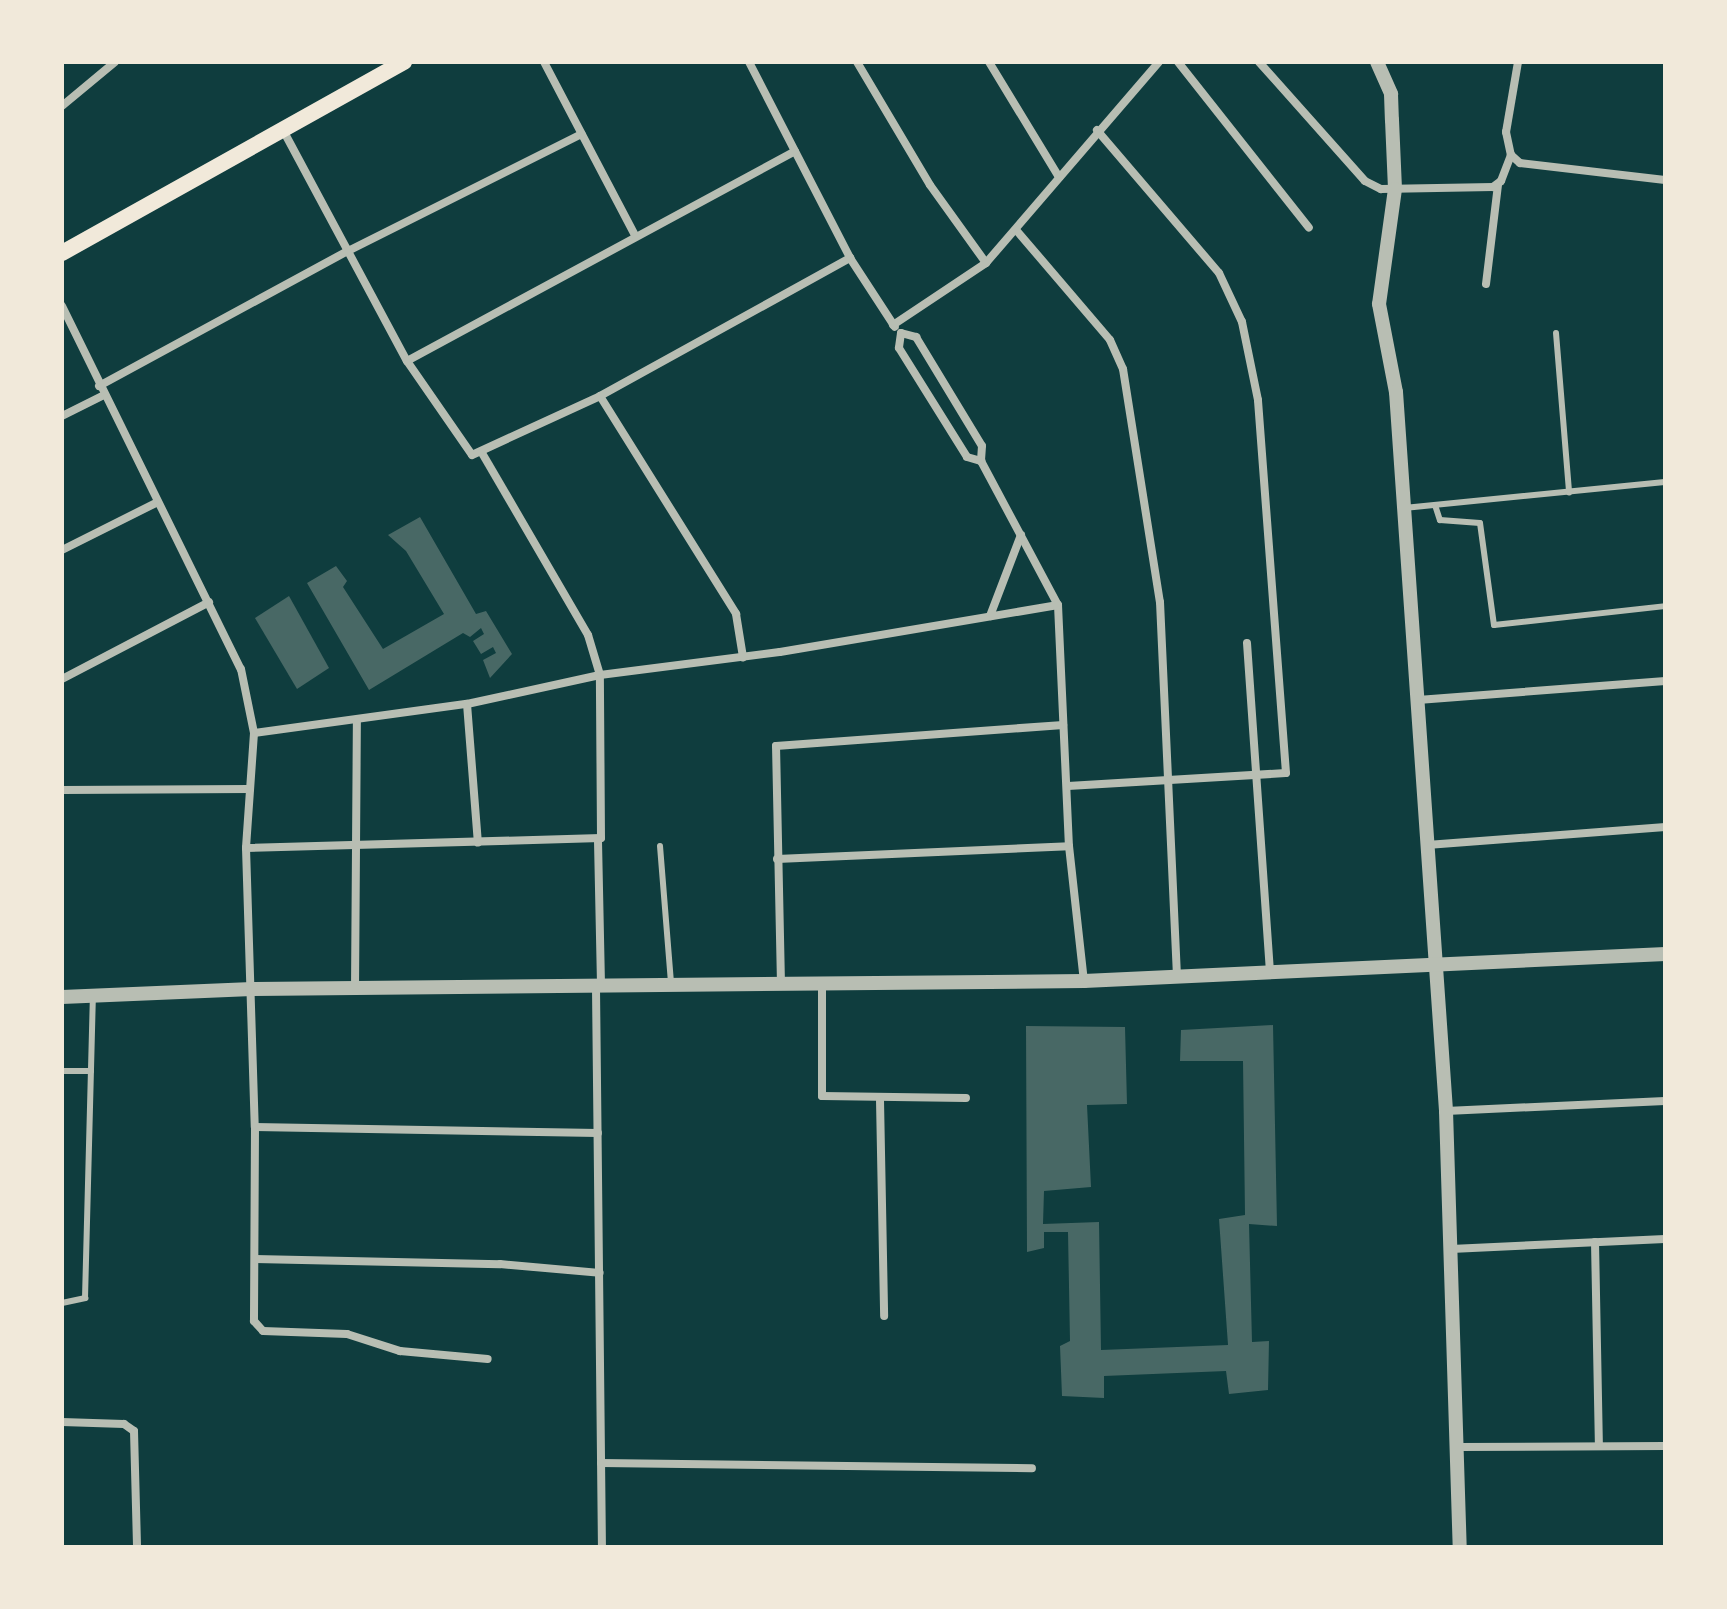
<!DOCTYPE html>
<style>
body{margin:0}
#map{position:relative;width:1727px;height:1609px;overflow:hidden;background:#0f3d3e;font-family:"Archivo Narrow",sans-serif}
div>[style]{position:absolute}
.building>*{inset:0;background:#486865}
.service>*{height:6px;margin:-3px;padding:0 3px;transform-origin:3px;border-radius:3px;background:#b8beb3}
.minor>*{height:8px;margin:-4px;padding:0 4px;transform-origin:4px;border-radius:4px;background:#b8beb3}
.tertiary>*{height:14px;margin:-7px;padding:0 7px;transform-origin:7px;border-radius:7px;background:#b8beb3}
.secondary>*{height:16px;margin:-8px;padding:0 8px;transform-origin:8px;border-radius:8px;background:#f1e9da}
span{translate:-50% -50%;white-space:nowrap;text-align:center;line-height:1.15;-webkit-text-stroke:8px #f1e9da;paint-order:stroke}
.frame{position:absolute;inset:0;border:64px solid #f1e9da;pointer-events:none}
</style>
<div id="map">
<div class="building">
<i style="clip-path:polygon(420px 517px,476px 614px,486px 611px,512px 654px,490px 678px,483px 660px,496px 653px,493px 647px,481px 654px,473px 641px,484px 634px,481px 628px,470px 637px,463px 633px,369px 690px,307px 583px,336px 566px,347px 581px,343px 587px,383px 649px,444px 614px,406px 551px,388px 535px)"></i>
<i style="clip-path:polygon(289px 596px,329px 668px,297px 689px,255px 618px)"></i>
<i style="clip-path:polygon(1273px 1025px,1277px 1226px,1249px 1224px,1252px 1342px,1269px 1341px,1268px 1390px,1229px 1394px,1226px 1371px,1104px 1376px,1104px 1398px,1062px 1396px,1060px 1346px,1070px 1341px,1068px 1232px,1044px 1232px,1044px 1248px,1027px 1252px,1026px 1026px,1125px 1027px,1127px 1104px,1087px 1105px,1091px 1187px,1044px 1191px,1043px 1224px,1099px 1222px,1101px 1350px,1228px 1345px,1219px 1219px,1245px 1215px,1243px 1061px,1180px 1061px,1181px 1030px)"></i>
</div>
<div class="service">
<i style="left:1556px;top:333px;width:160px;rotate:85.3deg"></i>
<i style="left:1435px;top:505px;width:16px;rotate:72deg"></i>
<i style="left:1440px;top:520px;width:40px;rotate:4.3deg"></i>
<i style="left:1480px;top:523px;width:103px;rotate:82.2deg"></i>
<i style="left:1494px;top:625px;width:172px;rotate:-6.3deg"></i>
<i style="left:1404px;top:508px;width:262px;rotate:-5.7deg"></i>
<i style="left:660px;top:846px;width:138px;rotate:85.4deg"></i>
<i style="left:62px;top:1071px;width:29px"></i>
<i style="left:62px;top:1303px;width:24px;rotate:-12deg"></i>
<i style="left:85px;top:1298px;width:302px;rotate:-88.5deg"></i>
</div>
<div class="minor">
<i style="left:544px;top:62px;width:195px;rotate:62.3deg"></i>
<i style="left:749px;top:62px;width:220px;rotate:62.7deg"></i>
<i style="left:850px;top:258px;width:82px;rotate:56.9deg"></i>
<i style="left:857px;top:62px;width:143px;rotate:59.3deg"></i>
<i style="left:930px;top:185px;width:96px;rotate:54.3deg"></i>
<i style="left:989px;top:62px;width:135px;rotate:58.7deg"></i>
<i style="left:1178px;top:62px;width:211px;rotate:51.7deg"></i>
<i style="left:1259px;top:62px;width:159px;rotate:48.3deg"></i>
<i style="left:1365px;top:181px;width:18px;rotate:27deg"></i>
<i style="left:1381px;top:189px;width:112px;rotate:-1deg"></i>
<i style="left:1493px;top:187px;width:10px;rotate:-37deg"></i>
<i style="left:1501px;top:181px;width:28px;rotate:-69deg"></i>
<i style="left:1518px;top:62px;width:71px;rotate:99.7deg"></i>
<i style="left:1506px;top:132px;width:24px;rotate:78deg"></i>
<i style="left:1511px;top:155px;width:12px;rotate:42deg"></i>
<i style="left:1520px;top:163px;width:146px;rotate:6.7deg"></i>
<i style="left:62px;top:106px;width:69px;rotate:-39.7deg"></i>
<i style="left:283px;top:130px;width:262px;rotate:61.8deg"></i>
<i style="left:407px;top:361px;width:114px;rotate:55.3deg"></i>
<i style="left:472px;top:455px;width:141px;rotate:-24.7deg"></i>
<i style="left:600px;top:396px;width:286px;rotate:-28.9deg"></i>
<i style="left:1017px;top:231px;width:143px;rotate:49.5deg"></i>
<i style="left:1110px;top:340px;width:32px;rotate:66deg"></i>
<i style="left:1123px;top:369px;width:236px;rotate:81deg"></i>
<i style="left:1160px;top:602px;width:375px;rotate:87.4deg"></i>
<i style="left:1486px;top:284px;width:100px;rotate:-83.1deg"></i>
<i style="left:62px;top:306px;width:405px;rotate:63.8deg"></i>
<i style="left:241px;top:669px;width:65px;rotate:78.5deg"></i>
<i style="left:254px;top:733px;width:115px;rotate:94deg"></i>
<i style="left:246px;top:848px;width:279px;rotate:88.2deg"></i>
<i style="left:255px;top:1127px;width:194px;rotate:90.3deg"></i>
<i style="left:254px;top:1321px;width:13px;rotate:48deg"></i>
<i style="left:263px;top:1331px;width:84px;rotate:2deg"></i>
<i style="left:347px;top:1334px;width:56px;rotate:17.8deg"></i>
<i style="left:400px;top:1351px;width:88px;rotate:5.2deg"></i>
<i style="left:893px;top:325px;width:112px;rotate:-33.7deg"></i>
<i style="left:986px;top:263px;width:265px;rotate:-49.3deg"></i>
<i style="left:901px;top:333px;width:15px;rotate:98deg"></i>
<i style="left:899px;top:348px;width:128px;rotate:58deg"></i>
<i style="left:967px;top:457px;width:15px;rotate:16deg"></i>
<i style="left:981px;top:461px;width:163px;rotate:61.9deg"></i>
<i style="left:1058px;top:605px;width:241px;rotate:87.4deg"></i>
<i style="left:1069px;top:846px;width:136px;rotate:83.7deg"></i>
<i style="left:901px;top:333px;width:16px;rotate:15deg"></i>
<i style="left:916px;top:337px;width:127px;rotate:58.8deg"></i>
<i style="left:982px;top:446px;width:15px;rotate:94deg"></i>
<i style="left:407px;top:361px;width:441px;rotate:-28.4deg"></i>
<i style="left:99px;top:386px;width:285px;rotate:-28.5deg"></i>
<i style="left:350px;top:250px;width:259px;rotate:-26.6deg"></i>
<i style="left:600px;top:396px;width:257px;rotate:58deg"></i>
<i style="left:736px;top:614px;width:44px;rotate:80.8deg"></i>
<i style="left:62px;top:416px;width:47px;rotate:-26.6deg"></i>
<i style="left:62px;top:550px;width:107px;rotate:-26.6deg"></i>
<i style="left:990px;top:616px;width:87px;rotate:-69.1deg"></i>
<i style="left:1247px;top:643px;width:331px;rotate:86deg"></i>
<i style="left:62px;top:679px;width:166px;rotate:-27.6deg"></i>
<i style="left:1418px;top:700px;width:248px;rotate:-4.4deg"></i>
<i style="left:467px;top:704px;width:139px;rotate:85.5deg"></i>
<i style="left:254px;top:733px;width:215px;rotate:-7.8deg"></i>
<i style="left:467px;top:704px;width:136px;rotate:-12.3deg"></i>
<i style="left:600px;top:675px;width:181px;rotate:-7.3deg"></i>
<i style="left:780px;top:652px;width:282px;rotate:-9.6deg"></i>
<i style="left:1068px;top:786px;width:218px;rotate:-3.4deg"></i>
<i style="left:1286px;top:773px;width:374px;rotate:-94.3deg"></i>
<i style="left:1258px;top:400px;width:80px;rotate:-101.6deg"></i>
<i style="left:1242px;top:322px;width:54px;rotate:-115.1deg"></i>
<i style="left:1219px;top:273px;width:188px;rotate:-130.5deg"></i>
<i style="left:62px;top:790px;width:188px;rotate:-0.3deg"></i>
<i style="left:598px;top:841px;width:146px;rotate:88.8deg"></i>
<i style="left:1427px;top:845px;width:239px;rotate:-4.3deg"></i>
<i style="left:246px;top:848px;width:355px;rotate:-1.6deg"></i>
<i style="left:601px;top:838px;width:163px;rotate:-90.4deg"></i>
<i style="left:600px;top:675px;width:42px;rotate:-106.7deg"></i>
<i style="left:588px;top:635px;width:211px;rotate:-120.2deg"></i>
<i style="left:777px;top:859px;width:292px;rotate:-2.5deg"></i>
<i style="left:781px;top:984px;width:238px;rotate:-91.2deg"></i>
<i style="left:776px;top:746px;width:288px;rotate:-4.2deg"></i>
<i style="left:822px;top:985px;width:111px;rotate:90deg"></i>
<i style="left:822px;top:1096px;width:144px;rotate:0.8deg"></i>
<i style="left:596px;top:988px;width:559px;rotate:89.39deg"></i>
<i style="left:355px;top:991px;width:270px;rotate:-89.6deg"></i>
<i style="left:880px;top:1100px;width:216px;rotate:88.9deg"></i>
<i style="left:1446px;top:1111px;width:219px;rotate:-2.6deg"></i>
<i style="left:255px;top:1127px;width:343px;rotate:1deg"></i>
<i style="left:1595px;top:1242px;width:203px;rotate:88.9deg"></i>
<i style="left:1451px;top:1249px;width:214px;rotate:-2.7deg"></i>
<i style="left:255px;top:1259px;width:245px;rotate:1.2deg"></i>
<i style="left:500px;top:1264px;width:100px;rotate:5.1deg"></i>
<i style="left:62px;top:1422px;width:62px;rotate:1.8deg"></i>
<i style="left:124px;top:1424px;width:12px;rotate:35deg"></i>
<i style="left:134px;top:1431px;width:116px;rotate:88.5deg"></i>
<i style="left:1459px;top:1447px;width:206px;rotate:-0.3deg"></i>
<i style="left:601px;top:1463px;width:431px;rotate:0.7deg"></i>
</div>
<div class="tertiary">
<i style="left:1377px;top:62px;width:35px;rotate:66deg"></i>
<i style="left:1391px;top:94px;width:26px;rotate:88deg"></i>
<i style="left:1392px;top:120px;width:69px;rotate:87.5deg"></i>
<i style="left:1395px;top:189px;width:116px;rotate:97.9deg"></i>
<i style="left:1379px;top:304px;width:90px;rotate:79.1deg"></i>
<i style="left:1396px;top:392px;width:721px;rotate:86.02deg"></i>
<i style="left:1446px;top:1111px;width:436px;rotate:88.2deg"></i>
<i style="left:62px;top:997px;width:190px;rotate:-2.4deg"></i>
<i style="left:252px;top:989px;width:832px;rotate:-0.55deg"></i>
<i style="left:1084px;top:981px;width:582px;rotate:-2.66deg"></i>
</div>
<div class="secondary">
<i style="left:62px;top:253px;width:392px;rotate:-29.2deg"></i>
</div>
<div class="frame"></div>
</div>
